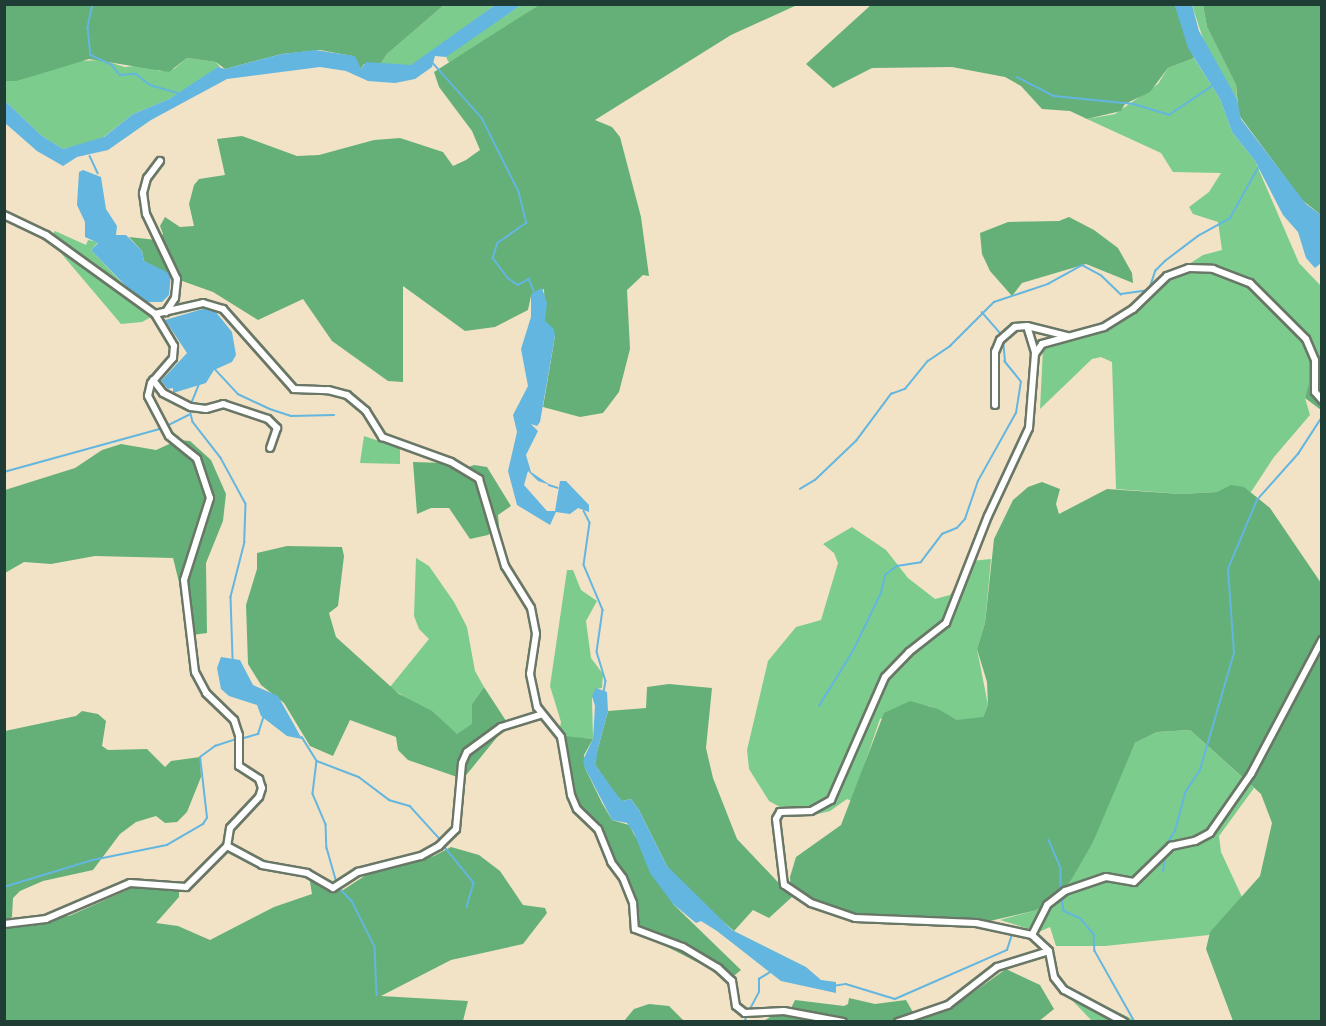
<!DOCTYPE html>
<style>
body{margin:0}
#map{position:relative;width:1326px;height:1026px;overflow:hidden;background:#f2e3c7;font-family:Alegreya,serif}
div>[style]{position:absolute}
.green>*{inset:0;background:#7ccc8d}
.forest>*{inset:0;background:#65b078}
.water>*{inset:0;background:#63b6df}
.stream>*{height:1.5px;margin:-0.75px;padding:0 0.75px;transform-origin:0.75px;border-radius:0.75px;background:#63b6df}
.roads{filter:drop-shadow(2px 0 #697767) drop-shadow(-2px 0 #697767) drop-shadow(0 2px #697767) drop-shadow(0 -2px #697767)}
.street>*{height:6px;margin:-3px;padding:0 3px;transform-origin:3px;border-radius:3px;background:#fff}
span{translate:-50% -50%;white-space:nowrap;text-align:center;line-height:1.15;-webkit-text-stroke:6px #fdfcf7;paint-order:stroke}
.frame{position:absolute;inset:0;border:6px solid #1f3d34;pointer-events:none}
</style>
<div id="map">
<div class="green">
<i style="clip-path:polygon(444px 5px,495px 5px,413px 65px,379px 66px,387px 54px)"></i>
<i style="clip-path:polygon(521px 5px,539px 5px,451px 64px,448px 61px,446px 57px,457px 48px)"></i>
<i style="clip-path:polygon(1192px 5px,1203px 5px,1207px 27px,1236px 85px,1237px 99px,1206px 48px)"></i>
<i style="clip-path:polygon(187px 58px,216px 62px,220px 67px,169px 99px,133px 114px,101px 139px,63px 149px,42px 136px,5px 101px,5px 81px,17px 81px,78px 61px,102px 60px,125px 67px,143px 65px,160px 71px,174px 69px)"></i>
<i style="clip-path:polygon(1194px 58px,1220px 99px,1232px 132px,1255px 161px,1299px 263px,1321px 286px,1321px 362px,1319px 358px,1305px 398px,1310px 415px,1274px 457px,1251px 492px,1231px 486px,1218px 492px,1181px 494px,1116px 489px,1112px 362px,1101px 357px,1092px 359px,1040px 409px,1043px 349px,1049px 341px,1095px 334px,1135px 313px,1158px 284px,1203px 255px,1222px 250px,1218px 222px,1193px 214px,1189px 207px,1209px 192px,1221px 173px,1173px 172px,1161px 153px,1087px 119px,1115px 114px,1158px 84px,1168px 68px)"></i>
<i style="clip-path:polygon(55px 231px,86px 245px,88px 240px,98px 242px,91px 250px,138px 300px,157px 314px,142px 322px,121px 324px,49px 239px)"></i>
<i style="clip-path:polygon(364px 436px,400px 448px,400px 464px,360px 463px)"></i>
<i style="clip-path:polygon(852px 527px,886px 550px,908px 578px,935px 599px,950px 595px,971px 561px,991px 559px,985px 623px,977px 649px,988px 705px,983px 717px,977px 721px,957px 720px,929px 706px,880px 719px,852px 801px,847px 799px,830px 811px,810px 816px,787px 811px,769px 801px,749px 769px,747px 750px,768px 661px,796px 627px,821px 620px,838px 563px,834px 553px,823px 544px)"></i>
<i style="clip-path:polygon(416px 558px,429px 566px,454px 602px,467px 627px,475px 671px,484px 687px,472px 704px,473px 724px,463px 733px,457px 734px,390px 687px,429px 639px,419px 629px,414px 616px)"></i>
<i style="clip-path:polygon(567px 570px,573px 570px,581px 590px,597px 601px,586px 621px,591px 658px,603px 674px,602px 688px,596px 689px,592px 699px,593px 739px,565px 737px,559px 732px,561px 722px,550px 686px)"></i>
<i style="clip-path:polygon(1190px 730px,1254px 788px,1219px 836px,1221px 852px,1242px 897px,1209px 935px,1105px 946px,1056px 946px,1050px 927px,1039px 932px,1000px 920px,1033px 911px,1070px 882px,1135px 743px,1157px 732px)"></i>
<i style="clip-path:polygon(1075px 991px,1136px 1021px,1092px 1021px,1068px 996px)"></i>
</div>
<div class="forest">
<i style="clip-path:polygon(872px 4px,1175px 5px,1194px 58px,1168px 68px,1150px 92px,1125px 104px,1121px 111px,1087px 119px,1070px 111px,1042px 109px,1021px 86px,1005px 77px,952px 67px,872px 68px,833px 88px,806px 64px)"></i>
<i style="clip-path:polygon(5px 5px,444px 5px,387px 54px,379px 66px,364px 64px,361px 69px,352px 56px,320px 50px,282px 54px,225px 69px,216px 62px,187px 58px,169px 72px,89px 59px,17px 81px,5px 81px)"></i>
<i style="clip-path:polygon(539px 5px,797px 5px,731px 35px,595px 120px,612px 127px,620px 137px,641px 217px,649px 276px,643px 275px,627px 290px,630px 349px,619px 392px,603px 413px,580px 417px,543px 407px,555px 336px,545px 321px,544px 289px,531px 296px,528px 310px,495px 327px,465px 331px,403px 286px,403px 382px,388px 381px,332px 341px,303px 299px,258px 320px,213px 292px,171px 277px,144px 261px,142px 251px,129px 237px,157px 240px,163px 234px,160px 226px,165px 217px,180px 227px,194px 226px,189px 204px,194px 185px,199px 179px,225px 175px,217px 139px,242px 136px,297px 156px,319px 155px,374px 140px,400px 138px,443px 152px,453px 166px,466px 160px,480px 150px,472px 131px,439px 87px,434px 72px)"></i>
<i style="clip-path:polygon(1203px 5px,1321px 5px,1321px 215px,1302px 200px,1239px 115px,1236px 85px,1207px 27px)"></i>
<i style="clip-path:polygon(1069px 217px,1094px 230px,1118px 248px,1132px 273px,1133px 283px,1086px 264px,1022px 283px,1012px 296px,990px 271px,982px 254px,980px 233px,1008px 222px,1059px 221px)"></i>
<i style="clip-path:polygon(1320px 358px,1322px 362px,1321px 410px,1305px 398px,1309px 384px,1309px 360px)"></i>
<i style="clip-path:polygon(178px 440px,190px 441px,211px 460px,226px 494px,223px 521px,206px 563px,207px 633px,192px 635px,173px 558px,95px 556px,51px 564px,24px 562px,5px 573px,5px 490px,75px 468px,102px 450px,121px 444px,156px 450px)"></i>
<i style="clip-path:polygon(413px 462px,444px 463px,461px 470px,474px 465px,487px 467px,511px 506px,498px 515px,499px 526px,488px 535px,470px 539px,449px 508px,431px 508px,417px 514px)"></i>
<i style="clip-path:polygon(1042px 482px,1060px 489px,1056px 504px,1059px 514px,1107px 489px,1181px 494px,1217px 492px,1231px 485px,1244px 487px,1270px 508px,1321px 583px,1321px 1021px,1233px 1021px,1206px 949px,1210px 932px,1260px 876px,1272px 823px,1261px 794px,1190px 730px,1157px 732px,1135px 743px,1093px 842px,1070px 882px,1047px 905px,1033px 911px,990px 921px,840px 917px,791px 892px,790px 877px,796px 857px,841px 825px,884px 713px,910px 701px,938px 709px,957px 720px,983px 717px,988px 705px,987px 682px,977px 649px,985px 623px,994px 539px,1013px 500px,1028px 487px)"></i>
<i style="clip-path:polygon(287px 546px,342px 547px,344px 556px,338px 606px,329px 613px,336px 637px,399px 694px,432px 711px,457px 734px,472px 724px,472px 704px,484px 687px,510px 727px,498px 736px,463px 779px,408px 760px,398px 750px,396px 737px,350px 720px,333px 756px,310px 746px,284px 703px,261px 685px,248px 664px,246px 605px,257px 569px,257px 553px)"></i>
<i style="clip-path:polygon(669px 684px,712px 688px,706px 748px,713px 778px,737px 839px,792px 897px,769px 918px,753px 910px,734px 931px,685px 888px,667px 866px,639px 810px,631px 799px,622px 801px,616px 795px,594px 763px,608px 711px,646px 708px,647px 687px)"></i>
<i style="clip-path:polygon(82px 711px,98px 714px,106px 721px,102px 746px,108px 750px,147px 749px,165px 767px,171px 761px,200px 757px,201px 777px,187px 812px,177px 822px,165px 823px,156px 816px,136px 822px,120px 834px,93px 870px,43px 881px,20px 891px,13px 898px,12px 917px,6px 921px,69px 916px,134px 887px,179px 885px,179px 897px,156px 923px,178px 926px,210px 940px,274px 907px,312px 894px,309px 876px,343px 890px,366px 875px,434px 856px,451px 847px,479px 855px,500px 871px,523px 905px,545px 908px,547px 913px,523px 944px,451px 960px,381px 996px,468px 1001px,463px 1021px,5px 1022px,5px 731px,76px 716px)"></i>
<i style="clip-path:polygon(564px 736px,593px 739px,584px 755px,585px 768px,602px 803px,612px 820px,629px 825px,673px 904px,741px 970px,730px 979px,644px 935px,636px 926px,635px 912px,600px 830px,578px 806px,568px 773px)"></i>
<i style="clip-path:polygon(1006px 969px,1040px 985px,1054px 1009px,1038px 1022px,762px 1022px,775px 1014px,788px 1014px,795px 1000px,844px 1006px,848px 1004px,849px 998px,875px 1004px,906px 1000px,918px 1021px,957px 1004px)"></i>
<i style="clip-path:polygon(649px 1004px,669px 1006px,684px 1021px,624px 1021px,634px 1009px)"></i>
</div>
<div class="water">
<i style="clip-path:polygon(495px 5px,521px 5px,446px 57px,435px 56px,432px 67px,415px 79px,395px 83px,368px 81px,346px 71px,320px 67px,227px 79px,151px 120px,108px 150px,77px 157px,63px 166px,37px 151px,5px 123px,5px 101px,42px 136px,63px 149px,104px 137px,133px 114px,169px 99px,218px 67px,225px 69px,282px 54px,315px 50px,355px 56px,361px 69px,366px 62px,411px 65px)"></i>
<i style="clip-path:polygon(1175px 6px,1192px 5px,1199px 31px,1237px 99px,1241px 119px,1306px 204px,1321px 215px,1321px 263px,1315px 268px,1306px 258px,1298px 232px,1283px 215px,1255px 161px,1232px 132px,1220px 99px,1188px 48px)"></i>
<i style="clip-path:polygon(83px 170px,101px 177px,106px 209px,117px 226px,116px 235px,126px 235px,142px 251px,144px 261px,171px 274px,169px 295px,162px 302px,141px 302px,91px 250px,98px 243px,85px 237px,85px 222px,77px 205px,79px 172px)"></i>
<i style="clip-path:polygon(542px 288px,547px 303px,545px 321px,554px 329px,555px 336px,540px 422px,537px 426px,531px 424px,538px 431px,526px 455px,531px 472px,550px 485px,538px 481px,528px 471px,524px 485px,547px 511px,555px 511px,560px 481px,566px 481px,589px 505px,589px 512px,578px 508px,570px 514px,556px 512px,550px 525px,517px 505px,508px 471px,517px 432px,513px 415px,528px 386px,521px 349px,531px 317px,531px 294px)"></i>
<i style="clip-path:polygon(206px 308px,215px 311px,232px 332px,236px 355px,232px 362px,214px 370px,206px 383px,173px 393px,173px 388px,168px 389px,161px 381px,187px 353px,165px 320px)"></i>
<i style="clip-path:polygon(221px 657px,240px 660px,253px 685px,278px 696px,302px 739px,287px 736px,261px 716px,257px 705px,229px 696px,221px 689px,217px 668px)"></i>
<i style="clip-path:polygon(596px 688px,607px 692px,608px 711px,594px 763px,617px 795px,622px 801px,631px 799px,639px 810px,667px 866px,732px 930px,806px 967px,821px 980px,836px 982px,836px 993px,781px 981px,717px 931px,701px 921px,696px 923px,673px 904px,650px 873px,634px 833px,627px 823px,612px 820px,585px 768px,583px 760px,593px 739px,595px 706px,592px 696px)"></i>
</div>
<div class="stream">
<i style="left:93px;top:4px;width:25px;rotate:102deg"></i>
<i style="left:88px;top:28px;width:27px;rotate:84deg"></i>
<i style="left:91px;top:55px;width:23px;rotate:25deg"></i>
<i style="left:112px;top:65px;width:13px;rotate:51deg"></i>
<i style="left:120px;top:75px;width:16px;rotate:-4deg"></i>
<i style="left:136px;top:74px;width:18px;rotate:38deg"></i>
<i style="left:150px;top:85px;width:29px;rotate:16deg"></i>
<i style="left:433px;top:63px;width:74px;rotate:48.3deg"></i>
<i style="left:482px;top:118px;width:83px;rotate:63.4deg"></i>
<i style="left:519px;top:192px;width:32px;rotate:76deg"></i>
<i style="left:527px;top:223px;width:35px;rotate:145deg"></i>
<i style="left:498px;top:243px;width:16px;rotate:108deg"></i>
<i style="left:493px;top:258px;width:25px;rotate:53deg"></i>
<i style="left:508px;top:278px;width:12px;rotate:35deg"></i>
<i style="left:518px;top:285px;width:13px;rotate:-29deg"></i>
<i style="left:529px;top:279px;width:13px;rotate:67deg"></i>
<i style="left:1017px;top:77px;width:42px;rotate:27.2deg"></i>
<i style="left:1054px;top:96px;width:80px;rotate:5.7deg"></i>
<i style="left:1134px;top:104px;width:37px;rotate:17deg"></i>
<i style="left:1169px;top:115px;width:52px;rotate:-34deg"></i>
<i style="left:90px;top:156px;width:19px;rotate:65deg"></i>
<i style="left:982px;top:312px;width:30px;rotate:49deg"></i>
<i style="left:214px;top:368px;width:35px;rotate:47deg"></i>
<i style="left:238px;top:394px;width:35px;rotate:25deg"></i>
<i style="left:270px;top:409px;width:22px;rotate:18deg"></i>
<i style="left:291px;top:416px;width:43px;rotate:-1.3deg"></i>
<i style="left:191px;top:404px;width:24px;rotate:-68deg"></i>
<i style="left:190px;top:410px;width:12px;rotate:76deg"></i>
<i style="left:193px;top:422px;width:46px;rotate:52.1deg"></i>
<i style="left:221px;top:458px;width:52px;rotate:61.5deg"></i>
<i style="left:246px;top:504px;width:38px;rotate:92deg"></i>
<i style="left:245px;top:542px;width:57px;rotate:104.3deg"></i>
<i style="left:231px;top:597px;width:61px;rotate:88.1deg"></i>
<i style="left:169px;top:425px;width:22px;rotate:-27deg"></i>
<i style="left:4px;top:472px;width:162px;rotate:-15.4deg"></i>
<i style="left:549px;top:485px;width:9px;rotate:18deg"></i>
<i style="left:800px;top:489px;width:17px;rotate:-31deg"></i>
<i style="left:815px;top:480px;width:57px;rotate:-43.6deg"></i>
<i style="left:856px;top:441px;width:59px;rotate:-53.3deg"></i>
<i style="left:891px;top:394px;width:15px;rotate:-20deg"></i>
<i style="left:905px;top:389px;width:36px;rotate:-51deg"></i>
<i style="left:928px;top:361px;width:27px;rotate:-34deg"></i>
<i style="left:950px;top:346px;width:62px;rotate:-45deg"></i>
<i style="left:994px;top:302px;width:57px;rotate:-18.4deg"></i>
<i style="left:1048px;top:284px;width:39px;rotate:-29deg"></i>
<i style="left:1082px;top:265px;width:21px;rotate:28deg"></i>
<i style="left:1101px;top:275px;width:28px;rotate:44deg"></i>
<i style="left:1121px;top:294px;width:28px;rotate:-8deg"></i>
<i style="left:1149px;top:290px;width:20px;rotate:-72deg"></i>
<i style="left:1155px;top:271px;width:14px;rotate:-45deg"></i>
<i style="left:1165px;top:261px;width:41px;rotate:-37.1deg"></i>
<i style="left:1198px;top:236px;width:37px;rotate:-29deg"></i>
<i style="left:1230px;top:218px;width:57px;rotate:-60.8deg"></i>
<i style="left:584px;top:511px;width:13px;rotate:63deg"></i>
<i style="left:590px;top:523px;width:42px;rotate:98.1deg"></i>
<i style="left:584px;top:565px;width:49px;rotate:67.1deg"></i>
<i style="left:603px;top:610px;width:42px;rotate:98.1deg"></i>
<i style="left:597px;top:652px;width:30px;rotate:73deg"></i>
<i style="left:606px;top:681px;width:11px;rotate:100deg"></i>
<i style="left:819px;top:706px;width:65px;rotate:-58.3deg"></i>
<i style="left:853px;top:651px;width:64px;rotate:-64.2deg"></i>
<i style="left:881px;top:593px;width:18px;rotate:-77deg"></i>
<i style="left:885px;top:575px;width:15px;rotate:-37deg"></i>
<i style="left:897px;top:566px;width:24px;rotate:-9deg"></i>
<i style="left:921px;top:562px;width:35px;rotate:-53deg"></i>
<i style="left:942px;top:534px;width:16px;rotate:-22deg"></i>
<i style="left:957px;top:528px;width:12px;rotate:-48deg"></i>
<i style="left:965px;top:519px;width:40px;rotate:-71.1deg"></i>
<i style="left:978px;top:481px;width:78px;rotate:-60.8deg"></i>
<i style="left:1016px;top:413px;width:31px;rotate:-81deg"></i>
<i style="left:1021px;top:382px;width:26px;rotate:-129deg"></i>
<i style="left:1005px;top:362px;width:23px;rotate:-95deg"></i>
<i style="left:302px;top:737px;width:28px;rotate:58deg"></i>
<i style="left:317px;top:761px;width:45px;rotate:20.9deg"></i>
<i style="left:359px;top:777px;width:38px;rotate:37deg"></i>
<i style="left:389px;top:800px;width:22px;rotate:16deg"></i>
<i style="left:410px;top:806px;width:45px;rotate:47.7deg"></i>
<i style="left:244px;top:738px;width:15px;rotate:-16deg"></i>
<i style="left:258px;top:734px;width:19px;rotate:-72deg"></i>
<i style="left:317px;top:761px;width:33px;rotate:97deg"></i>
<i style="left:313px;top:794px;width:33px;rotate:67deg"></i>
<i style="left:326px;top:824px;width:24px;rotate:88deg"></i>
<i style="left:327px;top:848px;width:35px;rotate:74deg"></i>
<i style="left:595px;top:763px;width:16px;rotate:-83deg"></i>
<i style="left:1049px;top:840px;width:30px;rotate:67deg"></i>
<i style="left:1061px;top:868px;width:22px;rotate:90deg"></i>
<i style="left:444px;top:846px;width:48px;rotate:51deg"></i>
<i style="left:474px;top:883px;width:25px;rotate:106deg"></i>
<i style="left:1164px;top:849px;width:21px;rotate:-59deg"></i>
<i style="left:1175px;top:831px;width:39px;rotate:-75deg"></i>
<i style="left:1185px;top:793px;width:27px;rotate:-57deg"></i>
<i style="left:1200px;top:770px;width:122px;rotate:-73.8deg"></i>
<i style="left:1234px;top:653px;width:84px;rotate:-94.1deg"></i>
<i style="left:1228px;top:569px;width:75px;rotate:-67.2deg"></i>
<i style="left:1257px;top:500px;width:62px;rotate:-48.3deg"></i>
<i style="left:1298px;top:454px;width:44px;rotate:-57deg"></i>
<i style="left:1163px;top:872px;width:17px;rotate:-83deg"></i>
<i style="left:4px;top:887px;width:93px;rotate:-16.9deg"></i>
<i style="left:93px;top:860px;width:76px;rotate:-11.5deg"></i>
<i style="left:167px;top:845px;width:42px;rotate:-30.3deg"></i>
<i style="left:203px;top:824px;width:7px;rotate:-56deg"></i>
<i style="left:207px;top:818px;width:61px;rotate:-96.5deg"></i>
<i style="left:200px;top:757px;width:19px;rotate:-36deg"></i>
<i style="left:215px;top:746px;width:20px;rotate:-18deg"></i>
<i style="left:340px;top:889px;width:17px;rotate:45deg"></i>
<i style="left:352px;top:901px;width:51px;rotate:63.4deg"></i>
<i style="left:375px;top:947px;width:48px;rotate:87.6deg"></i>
<i style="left:1062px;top:897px;width:14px;rotate:82deg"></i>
<i style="left:1064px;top:911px;width:17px;rotate:24deg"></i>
<i style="left:1080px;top:918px;width:21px;rotate:49deg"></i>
<i style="left:1094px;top:934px;width:17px;rotate:87deg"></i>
<i style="left:1095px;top:951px;width:81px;rotate:60.6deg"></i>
<i style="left:833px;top:986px;width:13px;rotate:-9deg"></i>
<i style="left:846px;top:984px;width:51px;rotate:17deg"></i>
<i style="left:895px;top:999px;width:122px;rotate:-23.6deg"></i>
<i style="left:1007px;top:950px;width:16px;rotate:-72deg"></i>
<i style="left:750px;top:1009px;width:19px;rotate:-62deg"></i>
<i style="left:759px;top:992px;width:13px;rotate:-90deg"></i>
<i style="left:759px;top:979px;width:13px;rotate:-32deg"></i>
<i style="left:744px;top:1022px;width:7px;rotate:-63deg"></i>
</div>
<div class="roads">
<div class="street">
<i style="left:160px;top:161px;width:21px;rotate:127deg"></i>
<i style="left:147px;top:178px;width:16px;rotate:105deg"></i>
<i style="left:143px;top:193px;width:21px;rotate:82deg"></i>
<i style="left:146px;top:214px;width:72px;rotate:64.5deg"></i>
<i style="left:177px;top:279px;width:19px;rotate:96deg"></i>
<i style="left:175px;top:298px;width:17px;rotate:123deg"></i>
<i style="left:4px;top:215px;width:47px;rotate:25.5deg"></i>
<i style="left:46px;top:235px;width:135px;rotate:35.9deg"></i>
<i style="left:155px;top:314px;width:37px;rotate:59deg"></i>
<i style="left:174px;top:346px;width:12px;rotate:95deg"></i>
<i style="left:173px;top:358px;width:33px;rotate:131deg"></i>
<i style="left:151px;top:383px;width:13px;rotate:103deg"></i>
<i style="left:148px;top:396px;width:45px;rotate:62.3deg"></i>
<i style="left:169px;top:436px;width:36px;rotate:39deg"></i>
<i style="left:197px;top:459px;width:41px;rotate:71.6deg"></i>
<i style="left:210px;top:498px;width:86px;rotate:107.6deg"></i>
<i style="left:184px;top:580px;width:93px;rotate:83.2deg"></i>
<i style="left:195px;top:672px;width:24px;rotate:62deg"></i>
<i style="left:206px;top:693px;width:39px;rotate:44deg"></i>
<i style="left:234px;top:720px;width:16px;rotate:72deg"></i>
<i style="left:239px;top:735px;width:31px;rotate:90deg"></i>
<i style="left:239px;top:766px;width:24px;rotate:33deg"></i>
<i style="left:259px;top:779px;width:9px;rotate:72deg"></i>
<i style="left:262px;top:788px;width:9px;rotate:108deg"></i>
<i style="left:259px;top:797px;width:42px;rotate:133.1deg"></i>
<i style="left:230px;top:828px;width:18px;rotate:99deg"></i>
<i style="left:227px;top:846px;width:58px;rotate:135deg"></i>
<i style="left:186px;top:887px;width:56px;rotate:-175.9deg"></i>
<i style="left:130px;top:883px;width:91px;rotate:156.8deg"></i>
<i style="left:46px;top:919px;width:42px;rotate:173.2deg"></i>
<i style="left:155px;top:314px;width:49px;rotate:-12.9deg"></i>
<i style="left:203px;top:303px;width:21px;rotate:17deg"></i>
<i style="left:223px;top:309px;width:107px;rotate:48.4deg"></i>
<i style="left:294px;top:389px;width:34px;rotate:2deg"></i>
<i style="left:328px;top:390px;width:20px;rotate:15deg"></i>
<i style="left:347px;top:395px;width:25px;rotate:40deg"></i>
<i style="left:366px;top:411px;width:31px;rotate:58deg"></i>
<i style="left:382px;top:437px;width:73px;rotate:19.9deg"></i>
<i style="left:451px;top:462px;width:33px;rotate:31deg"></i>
<i style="left:479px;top:479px;width:91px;rotate:73.4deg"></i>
<i style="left:505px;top:566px;width:49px;rotate:58.2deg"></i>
<i style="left:531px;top:608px;width:26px;rotate:79deg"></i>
<i style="left:536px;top:634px;width:40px;rotate:98.5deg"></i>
<i style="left:530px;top:674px;width:34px;rotate:78deg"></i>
<i style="left:537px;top:707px;width:38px;rotate:51deg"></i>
<i style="left:561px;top:737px;width:59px;rotate:80.2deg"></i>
<i style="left:571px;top:795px;width:15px;rotate:67deg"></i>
<i style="left:577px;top:809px;width:29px;rotate:44deg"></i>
<i style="left:598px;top:829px;width:35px;rotate:68deg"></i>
<i style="left:611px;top:862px;width:20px;rotate:53deg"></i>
<i style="left:623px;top:878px;width:27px;rotate:68deg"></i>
<i style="left:633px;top:903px;width:26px;rotate:86deg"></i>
<i style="left:635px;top:929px;width:51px;rotate:20.6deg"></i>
<i style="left:683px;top:947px;width:41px;rotate:31deg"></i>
<i style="left:718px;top:968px;width:19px;rotate:43deg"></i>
<i style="left:732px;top:981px;width:25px;rotate:81deg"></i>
<i style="left:736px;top:1006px;width:11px;rotate:38deg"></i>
<i style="left:745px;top:1013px;width:39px;rotate:-3deg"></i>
<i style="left:784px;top:1011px;width:60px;rotate:10.6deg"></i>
<i style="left:1027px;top:326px;width:41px;rotate:14deg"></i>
<i style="left:153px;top:380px;width:16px;rotate:52deg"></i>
<i style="left:163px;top:393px;width:31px;rotate:27deg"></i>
<i style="left:191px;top:407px;width:15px;rotate:8deg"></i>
<i style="left:206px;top:409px;width:18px;rotate:-16deg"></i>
<i style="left:223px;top:404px;width:47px;rotate:18.4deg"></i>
<i style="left:268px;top:419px;width:13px;rotate:45deg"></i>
<i style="left:277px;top:428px;width:21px;rotate:109deg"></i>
<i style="left:995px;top:405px;width:53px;rotate:-90deg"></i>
<i style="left:995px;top:352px;width:13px;rotate:-67deg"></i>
<i style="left:1000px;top:340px;width:20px;rotate:-41deg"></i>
<i style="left:1015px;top:327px;width:12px;rotate:-5deg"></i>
<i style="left:1027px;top:326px;width:27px;rotate:73deg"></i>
<i style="left:227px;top:846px;width:40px;rotate:28deg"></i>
<i style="left:262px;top:865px;width:46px;rotate:10.1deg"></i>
<i style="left:307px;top:873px;width:30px;rotate:30deg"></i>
<i style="left:333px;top:888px;width:30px;rotate:-33deg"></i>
<i style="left:358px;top:872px;width:65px;rotate:-14.3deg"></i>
<i style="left:421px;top:856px;width:21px;rotate:-29deg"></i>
<i style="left:439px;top:846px;width:24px;rotate:-45deg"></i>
<i style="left:456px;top:829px;width:66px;rotate:-84.8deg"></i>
<i style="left:462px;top:763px;width:12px;rotate:-66deg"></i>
<i style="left:467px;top:752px;width:42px;rotate:-36.3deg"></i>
<i style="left:501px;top:727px;width:41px;rotate:-17.1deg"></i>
<i style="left:1032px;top:935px;width:34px;rotate:-63deg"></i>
<i style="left:1047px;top:905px;width:23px;rotate:-38deg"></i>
<i style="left:1065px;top:891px;width:43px;rotate:-18.9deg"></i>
<i style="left:1106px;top:877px;width:28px;rotate:10deg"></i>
<i style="left:1134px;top:882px;width:52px;rotate:-44.2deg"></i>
<i style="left:1171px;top:846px;width:25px;rotate:-12deg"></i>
<i style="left:1195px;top:841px;width:17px;rotate:-28deg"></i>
<i style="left:1210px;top:833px;width:72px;rotate:-55.2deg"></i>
<i style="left:1251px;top:774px;width:152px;rotate:-62.1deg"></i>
<i style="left:898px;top:1022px;width:53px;rotate:-18.8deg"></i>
<i style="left:948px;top:1005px;width:62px;rotate:-37.8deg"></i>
<i style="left:997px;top:967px;width:54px;rotate:-17.1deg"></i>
<i style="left:1124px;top:1022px;width:68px;rotate:-151.9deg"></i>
<i style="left:1064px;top:990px;width:16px;rotate:-128deg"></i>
<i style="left:1054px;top:977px;width:26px;rotate:-101deg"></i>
<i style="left:1049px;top:951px;width:23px;rotate:-137deg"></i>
<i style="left:1032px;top:935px;width:57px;rotate:-167.9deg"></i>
<i style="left:976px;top:923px;width:121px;rotate:-177.6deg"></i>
<i style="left:855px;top:918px;width:46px;rotate:-161.2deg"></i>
<i style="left:811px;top:903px;width:32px;rotate:-146deg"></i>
<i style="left:784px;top:885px;width:66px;rotate:-96.9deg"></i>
<i style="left:776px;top:819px;width:8px;rotate:-60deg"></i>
<i style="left:780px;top:812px;width:31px;rotate:-2deg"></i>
<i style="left:811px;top:811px;width:23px;rotate:-29deg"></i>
<i style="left:831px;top:800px;width:134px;rotate:-66.3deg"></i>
<i style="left:885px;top:677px;width:35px;rotate:-46deg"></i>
<i style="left:909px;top:652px;width:47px;rotate:-38.1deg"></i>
<i style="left:946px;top:623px;width:115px;rotate:-68.6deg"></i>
<i style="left:988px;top:516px;width:97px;rotate:-65deg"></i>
<i style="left:1029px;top:428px;width:74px;rotate:-85.4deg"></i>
<i style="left:1035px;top:354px;width:12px;rotate:-55deg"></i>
<i style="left:1042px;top:344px;width:64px;rotate:-15.3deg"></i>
<i style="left:1104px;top:327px;width:34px;rotate:-32deg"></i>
<i style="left:1133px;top:309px;width:47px;rotate:-44.1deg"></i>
<i style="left:1167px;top:276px;width:23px;rotate:-20deg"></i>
<i style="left:1189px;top:268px;width:24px;rotate:2deg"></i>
<i style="left:1213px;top:269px;width:40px;rotate:21deg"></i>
<i style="left:1250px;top:283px;width:79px;rotate:45deg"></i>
<i style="left:1306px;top:339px;width:23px;rotate:67deg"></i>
<i style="left:1315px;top:360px;width:32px;rotate:90deg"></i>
<i style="left:1315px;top:392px;width:11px;rotate:49deg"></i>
</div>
</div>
<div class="frame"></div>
</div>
